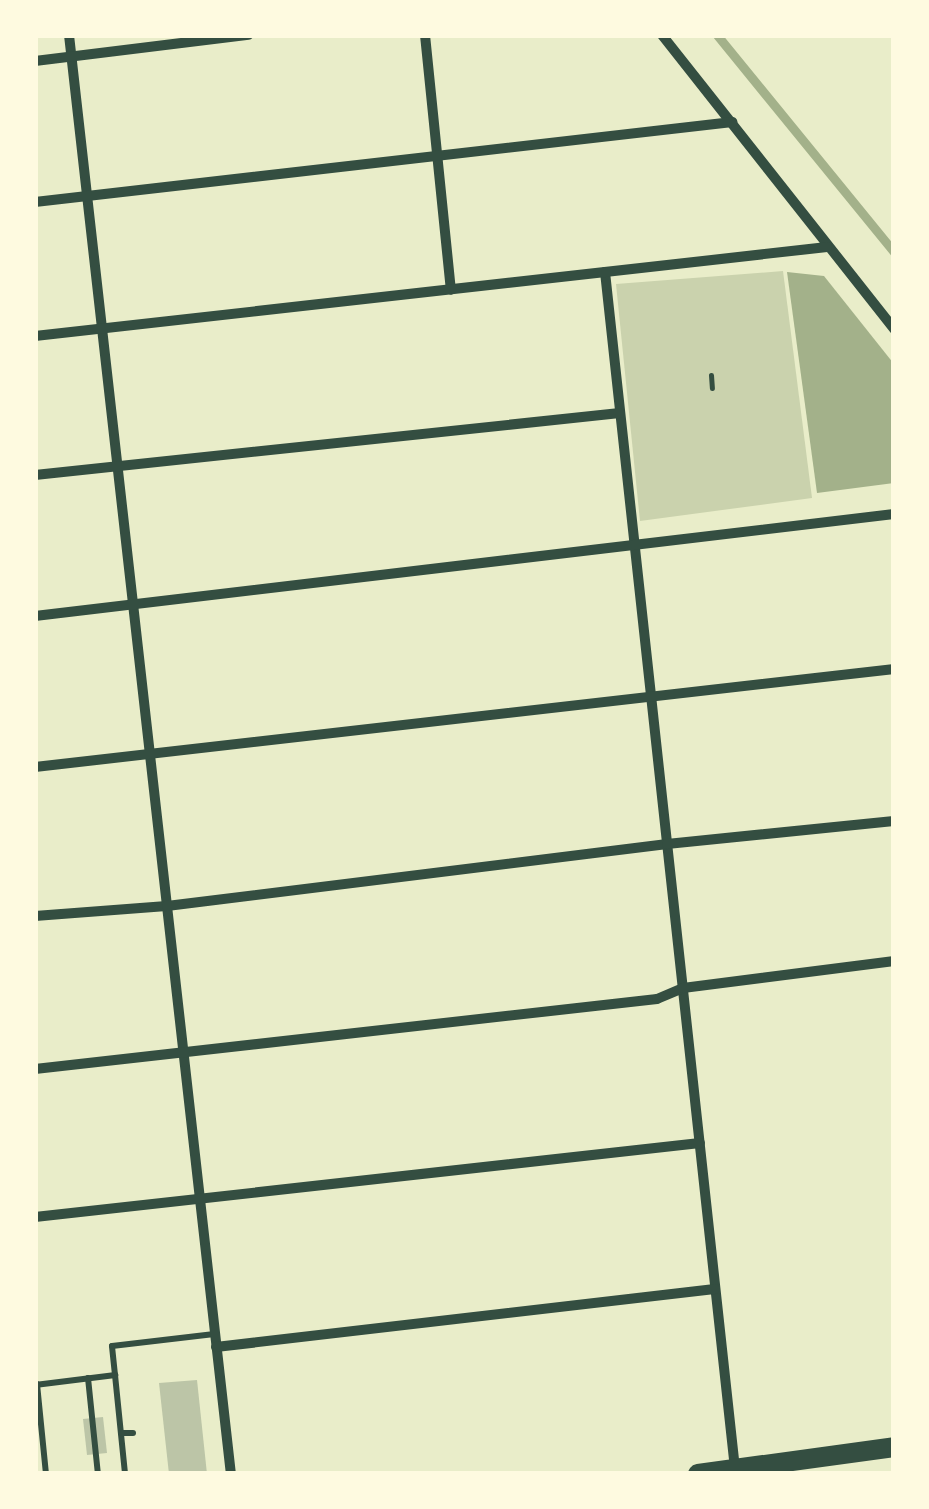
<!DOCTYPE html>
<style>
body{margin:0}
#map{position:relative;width:929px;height:1509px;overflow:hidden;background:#e9edc9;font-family:Arial,sans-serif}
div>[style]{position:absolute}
.green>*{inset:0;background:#cad2ad}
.water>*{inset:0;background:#a3b18a}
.stream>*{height:9px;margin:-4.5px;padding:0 4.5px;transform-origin:4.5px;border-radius:4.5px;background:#a3b18a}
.building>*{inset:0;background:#bcc5a7}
.path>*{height:5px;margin:-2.5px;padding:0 2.5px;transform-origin:2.5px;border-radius:2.5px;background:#344e41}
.service>*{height:6px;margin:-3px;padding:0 3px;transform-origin:3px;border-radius:3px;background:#344e41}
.minor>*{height:10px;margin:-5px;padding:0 5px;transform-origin:5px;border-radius:5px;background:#344e41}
.primary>*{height:20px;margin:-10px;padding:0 10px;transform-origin:10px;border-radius:10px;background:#344e41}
span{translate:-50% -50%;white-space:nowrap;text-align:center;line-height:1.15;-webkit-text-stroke:10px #fefae0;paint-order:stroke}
.frame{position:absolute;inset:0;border:38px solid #fefae0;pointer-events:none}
</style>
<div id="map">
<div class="green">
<i style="clip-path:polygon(783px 271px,812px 498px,640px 521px,616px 284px)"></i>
</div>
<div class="water">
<i style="clip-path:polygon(787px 272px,824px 276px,894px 364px,894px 483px,817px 493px)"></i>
</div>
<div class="stream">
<i style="left:717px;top:35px;width:280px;rotate:50.8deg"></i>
</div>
<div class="building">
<i style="clip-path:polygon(197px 1380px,207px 1474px,169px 1474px,159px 1383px)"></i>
<i style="clip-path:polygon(103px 1417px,107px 1453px,87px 1455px,83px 1419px)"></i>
</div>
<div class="path">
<i style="left:711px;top:375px;width:13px;rotate:86deg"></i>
</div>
<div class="service">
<i style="left:115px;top:1375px;width:29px;rotate:-96deg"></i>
<i style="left:112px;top:1346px;width:103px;rotate:-6.7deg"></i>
<i style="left:88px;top:1378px;width:97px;rotate:84.1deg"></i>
<i style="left:37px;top:1384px;width:90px;rotate:84.3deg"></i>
<i style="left:35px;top:1385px;width:81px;rotate:-7.1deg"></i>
<i style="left:115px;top:1375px;width:100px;rotate:84.2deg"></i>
<i style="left:121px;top:1433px;width:12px"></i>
</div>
<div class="minor">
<i style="left:69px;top:35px;width:1448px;rotate:83.58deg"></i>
<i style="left:425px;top:35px;width:256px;rotate:84.2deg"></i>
<i style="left:662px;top:35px;width:375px;rotate:51.7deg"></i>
<i style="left:35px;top:61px;width:215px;rotate:-7deg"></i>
<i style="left:35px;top:202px;width:702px;rotate:-6.55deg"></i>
<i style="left:605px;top:272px;width:1204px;rotate:83.8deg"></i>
<i style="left:35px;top:336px;width:797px;rotate:-6.41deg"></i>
<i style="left:35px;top:475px;width:588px;rotate:-6.05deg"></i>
<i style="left:35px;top:616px;width:865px;rotate:-6.77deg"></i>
<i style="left:35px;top:767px;width:865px;rotate:-6.51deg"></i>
<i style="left:35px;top:916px;width:132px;rotate:-4.3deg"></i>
<i style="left:167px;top:906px;width:504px;rotate:-7.07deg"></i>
<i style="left:667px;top:844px;width:228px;rotate:-5.8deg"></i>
<i style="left:35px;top:1069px;width:626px;rotate:-6.42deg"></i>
<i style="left:657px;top:999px;width:28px;rotate:-23deg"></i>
<i style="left:683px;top:988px;width:213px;rotate:-7.3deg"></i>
<i style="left:35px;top:1217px;width:669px;rotate:-6.35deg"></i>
<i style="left:216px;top:1347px;width:502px;rotate:-6.63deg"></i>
</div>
<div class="primary">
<i style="left:698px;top:1474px;width:198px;rotate:-7.8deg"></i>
</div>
<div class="frame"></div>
</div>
